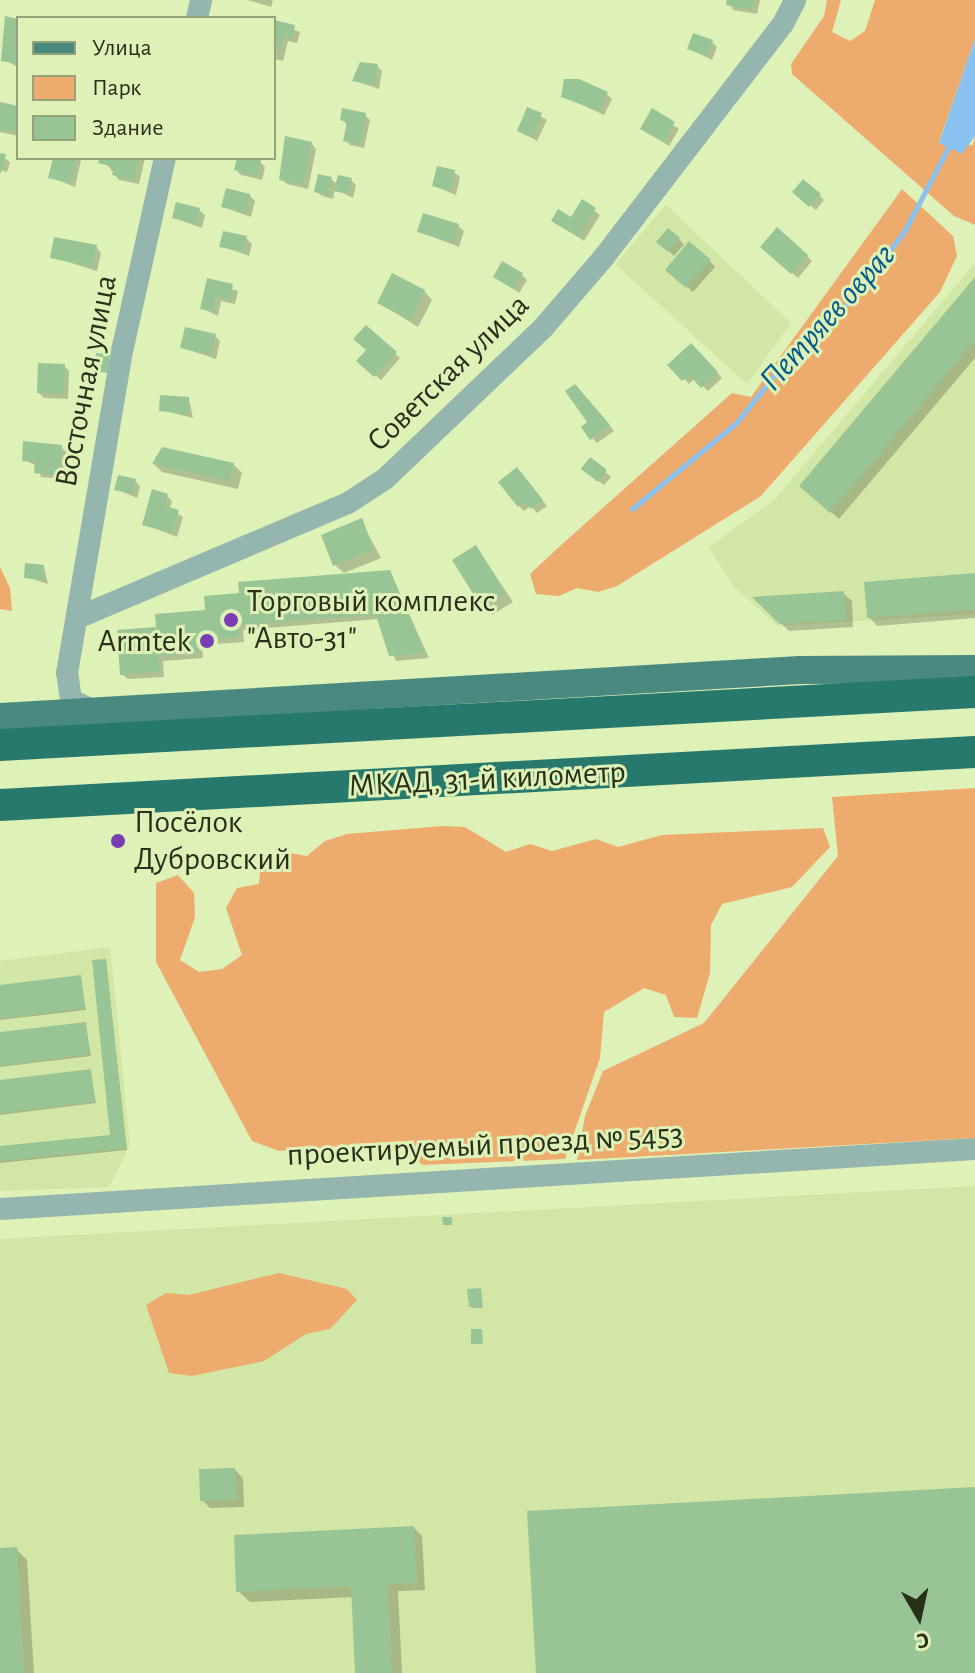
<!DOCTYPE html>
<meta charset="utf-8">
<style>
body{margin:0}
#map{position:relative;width:975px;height:1673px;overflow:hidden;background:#def1b7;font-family:"Alegreya Sans",sans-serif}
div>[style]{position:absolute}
.built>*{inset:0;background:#d2e7a5}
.green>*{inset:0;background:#edab6e}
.water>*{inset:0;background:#8ac3f1}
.shadow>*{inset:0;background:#0003}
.stream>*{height:5px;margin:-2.5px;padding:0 2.5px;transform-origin:2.5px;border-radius:2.5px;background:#8ac3f1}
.building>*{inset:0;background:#99c496}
.minor>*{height:22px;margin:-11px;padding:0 11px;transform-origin:11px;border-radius:11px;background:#95b5af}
.major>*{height:28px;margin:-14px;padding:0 14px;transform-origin:14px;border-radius:14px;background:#49897f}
.highway>*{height:32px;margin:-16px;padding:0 16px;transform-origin:16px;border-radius:16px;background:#27796e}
.dots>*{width:22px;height:22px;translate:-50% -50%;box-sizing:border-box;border:4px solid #def1b7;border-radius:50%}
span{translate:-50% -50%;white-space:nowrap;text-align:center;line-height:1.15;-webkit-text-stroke:6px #def1b7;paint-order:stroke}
.street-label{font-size:32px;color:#283019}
.poi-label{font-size:32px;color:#283019}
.left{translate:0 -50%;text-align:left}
.right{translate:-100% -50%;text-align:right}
.water-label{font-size:34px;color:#065a8b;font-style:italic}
.legend{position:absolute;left:16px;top:16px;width:260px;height:144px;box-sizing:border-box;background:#def1b7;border:2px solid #95a478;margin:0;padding:10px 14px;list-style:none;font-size:24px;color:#283019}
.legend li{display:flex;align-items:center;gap:16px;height:40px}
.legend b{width:40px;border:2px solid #95a478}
.north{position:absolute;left:879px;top:1577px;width:80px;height:80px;-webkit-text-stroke:6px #def1b7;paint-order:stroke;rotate:171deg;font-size:22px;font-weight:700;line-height:32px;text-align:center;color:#283019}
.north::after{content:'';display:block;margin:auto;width:28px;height:36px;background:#283019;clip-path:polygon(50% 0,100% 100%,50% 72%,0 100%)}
</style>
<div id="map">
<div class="built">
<i style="clip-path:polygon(666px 205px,791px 323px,747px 384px,615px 264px)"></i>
<i style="clip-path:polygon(975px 263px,975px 614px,778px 626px,734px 587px,709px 547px,775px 499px)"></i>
<i style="clip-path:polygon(110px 947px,130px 1145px,109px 1187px,0 1191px,0 961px)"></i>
<i style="clip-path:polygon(975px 1186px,975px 1673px,0 1673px,0 1239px)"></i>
</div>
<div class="green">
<i style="clip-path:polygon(827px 0,841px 0,832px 32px,850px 41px,865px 31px,875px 0,975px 0,975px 39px,939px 142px,973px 145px,975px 136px,975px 225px,954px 216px,792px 74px,791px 64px,824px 16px)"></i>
<i style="clip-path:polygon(902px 189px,953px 236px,957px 256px,940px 292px,761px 496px,617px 586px,598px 592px,577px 588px,559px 596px,536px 594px,530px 574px,560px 546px,732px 393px,751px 397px)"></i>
<i style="clip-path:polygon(0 567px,10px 588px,12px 611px,0 609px)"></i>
<i style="clip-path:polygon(975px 788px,975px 1138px,577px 1160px,585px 1116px,603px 1071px,704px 1023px,838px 856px,832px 797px)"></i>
<i style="clip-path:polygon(442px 826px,465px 827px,506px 852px,530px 844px,552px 851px,596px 839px,618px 847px,662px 835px,823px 828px,830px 847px,792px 887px,722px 904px,711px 925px,710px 973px,697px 1018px,674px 1017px,666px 995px,644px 988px,604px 1012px,600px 1058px,565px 1159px,422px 1165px,402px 1141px,279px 1151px,252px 1141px,156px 962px,156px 883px,178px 875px,194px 893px,195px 917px,180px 960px,199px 972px,222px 969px,242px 955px,226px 908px,237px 888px,259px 884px,261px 859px,284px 852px,307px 856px,325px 841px,347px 834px)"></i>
<i style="clip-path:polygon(279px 1273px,347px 1289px,357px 1300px,330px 1329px,306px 1334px,264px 1361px,192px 1376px,169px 1373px,146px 1305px,166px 1293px,189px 1295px)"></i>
</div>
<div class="water">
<i style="clip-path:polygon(975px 39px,975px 136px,962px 154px,939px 143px)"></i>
</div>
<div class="shadow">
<i style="clip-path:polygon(248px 0,273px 0,271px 7px)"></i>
<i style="clip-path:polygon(729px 0,760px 0,757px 14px,733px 10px)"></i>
<i style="clip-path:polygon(7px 19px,18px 21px,18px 67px,4px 60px)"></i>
<i style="clip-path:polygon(274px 22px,300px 32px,297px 43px,288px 41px,283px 61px,274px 59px)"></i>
<i style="clip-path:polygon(712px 42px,717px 47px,712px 60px,690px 49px)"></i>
<i style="clip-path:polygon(377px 66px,382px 71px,379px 89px,355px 81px)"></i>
<i style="clip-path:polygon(606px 94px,612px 99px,604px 115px,563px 96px)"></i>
<i style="clip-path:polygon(0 104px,18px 108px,18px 136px,0 132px)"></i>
<i style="clip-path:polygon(528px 109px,547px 120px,537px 141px,519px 130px)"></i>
<i style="clip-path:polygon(652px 111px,679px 129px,669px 146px,642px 128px)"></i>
<i style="clip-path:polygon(365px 115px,370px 120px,364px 148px,350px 145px,345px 140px,348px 126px,342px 119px)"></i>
<i style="clip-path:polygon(311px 143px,316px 149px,308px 189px,287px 184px,281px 179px)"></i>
<i style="clip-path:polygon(0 155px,10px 162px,7px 172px,0 170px)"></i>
<i style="clip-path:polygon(55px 158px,81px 160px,75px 187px,50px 177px)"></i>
<i style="clip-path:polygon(102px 158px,145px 158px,139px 184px,119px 180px)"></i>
<i style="clip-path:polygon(239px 158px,260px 162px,265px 167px,262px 180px,241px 175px,236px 170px)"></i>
<i style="clip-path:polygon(454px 172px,460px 177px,456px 195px,434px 186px)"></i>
<i style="clip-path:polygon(331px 179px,338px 185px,351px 180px,356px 185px,353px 198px,335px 189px,333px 199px,322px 196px,316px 191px)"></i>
<i style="clip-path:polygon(249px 195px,255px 201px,251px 217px,223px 207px)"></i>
<i style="clip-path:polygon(819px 195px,824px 200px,816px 210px,800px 196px)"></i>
<i style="clip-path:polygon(582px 202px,600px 215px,584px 241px,553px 220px,571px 219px)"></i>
<i style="clip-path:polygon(199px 210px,205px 215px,202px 228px,174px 218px)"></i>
<i style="clip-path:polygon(458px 226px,464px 231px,459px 247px,420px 232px)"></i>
<i style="clip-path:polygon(246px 238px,252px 244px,249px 256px,221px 246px)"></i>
<i style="clip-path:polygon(679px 239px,684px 245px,674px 256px,659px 242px)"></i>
<i style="clip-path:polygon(96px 247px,101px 253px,97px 271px,52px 257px)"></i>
<i style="clip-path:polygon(767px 252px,807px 256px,812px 261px,798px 278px)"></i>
<i style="clip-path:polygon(710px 261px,715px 267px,693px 292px,673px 275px)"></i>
<i style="clip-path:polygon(522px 275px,527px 280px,519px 293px,495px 276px)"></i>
<i style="clip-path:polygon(975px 280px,975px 358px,839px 519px,810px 494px)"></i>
<i style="clip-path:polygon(208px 281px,238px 291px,235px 304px,221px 301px,218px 316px,202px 308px)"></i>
<i style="clip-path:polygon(424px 291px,432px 300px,418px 327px,379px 303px)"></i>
<i style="clip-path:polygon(366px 327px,400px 358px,381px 380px,359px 361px,368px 350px)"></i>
<i style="clip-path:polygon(215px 336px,220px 341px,216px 359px,183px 348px)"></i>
<i style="clip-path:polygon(691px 346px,722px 378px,708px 391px,695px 378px,689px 384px,670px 365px)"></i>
<i style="clip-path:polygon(64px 366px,69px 371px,68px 399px,44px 398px,39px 393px)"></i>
<i style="clip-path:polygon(580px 392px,614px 431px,597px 443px,592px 438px)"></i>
<i style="clip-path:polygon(189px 399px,193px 418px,161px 410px)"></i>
<i style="clip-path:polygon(61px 447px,66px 452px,64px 479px,41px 477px,37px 466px,24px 460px)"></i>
<i style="clip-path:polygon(156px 456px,233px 464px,242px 473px,238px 489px,162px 472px,154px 464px)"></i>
<i style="clip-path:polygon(591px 460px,611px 477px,604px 485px,589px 474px)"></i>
<i style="clip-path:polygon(522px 475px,547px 506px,537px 513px,531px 506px,524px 511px,519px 506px)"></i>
<i style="clip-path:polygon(135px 481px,140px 486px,137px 498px,116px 489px)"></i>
<i style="clip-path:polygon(167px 496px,172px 501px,170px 509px,183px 517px,177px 537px,144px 524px)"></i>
<i style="clip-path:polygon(361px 521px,381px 558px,344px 573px,335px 565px)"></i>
<i style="clip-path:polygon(476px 547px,513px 602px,492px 615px,484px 607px)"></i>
<i style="clip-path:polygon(44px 567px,48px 584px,26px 577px)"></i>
<i style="clip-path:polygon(390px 572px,429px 658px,396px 661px,379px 619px,243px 630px,244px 642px,202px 645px,203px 658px,163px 661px,164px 677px,128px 679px,122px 674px,159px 629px,207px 612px)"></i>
<i style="clip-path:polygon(975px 575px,975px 618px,877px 626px,869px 617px)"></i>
<i style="clip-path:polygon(843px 593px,852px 601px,853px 627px,789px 631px,756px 599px)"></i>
<i style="clip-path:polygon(106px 961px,127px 1150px,0 1163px,0 1148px,112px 1136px)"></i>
<i style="clip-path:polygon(80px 977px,86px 1010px,0 1020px,0 987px)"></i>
<i style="clip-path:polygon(85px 1024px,91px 1056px,0 1067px,0 1034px)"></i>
<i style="clip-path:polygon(90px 1071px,96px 1103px,0 1115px,0 1082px)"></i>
<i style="clip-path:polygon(481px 1290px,483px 1308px,473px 1308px,470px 1306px)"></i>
<i style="clip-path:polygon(235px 1470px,243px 1478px,244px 1507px,210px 1508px,202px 1500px)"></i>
<i style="clip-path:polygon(414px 1528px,422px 1536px,425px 1590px,398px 1591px,402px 1673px,357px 1673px,354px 1597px,250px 1602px,238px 1591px)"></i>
<i style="clip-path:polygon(16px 1549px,27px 1560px,34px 1673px,0 1673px,0 1550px)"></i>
</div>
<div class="stream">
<i style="left:632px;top:509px;width:136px;rotate:-39.6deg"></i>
<i style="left:737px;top:422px;width:101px;rotate:-51.4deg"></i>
<i style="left:800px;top:343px;width:73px;rotate:-40deg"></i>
<i style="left:856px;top:296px;width:82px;rotate:-53.4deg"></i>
<i style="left:905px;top:230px;width:95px;rotate:-62.4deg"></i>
</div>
<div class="building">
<i style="clip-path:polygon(727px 0,754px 0,752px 10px,726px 5px)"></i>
<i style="clip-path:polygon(5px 16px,18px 19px,18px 64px,1px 61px)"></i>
<i style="clip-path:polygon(274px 20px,295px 25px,292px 39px,283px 37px,278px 57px)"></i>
<i style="clip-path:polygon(693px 33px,713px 40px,707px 56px,687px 49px)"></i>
<i style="clip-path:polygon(360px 62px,378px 64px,375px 85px,352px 81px)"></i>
<i style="clip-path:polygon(564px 79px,579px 79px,608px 92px,599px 111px,561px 97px)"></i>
<i style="clip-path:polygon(0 102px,18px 106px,15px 132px,0 129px)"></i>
<i style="clip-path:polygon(527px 107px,542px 113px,532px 138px,517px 131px)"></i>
<i style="clip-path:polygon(342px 108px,366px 113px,360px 144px,343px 141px,347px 122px,340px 120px)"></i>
<i style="clip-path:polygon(652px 108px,675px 122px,663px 142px,640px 129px)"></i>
<i style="clip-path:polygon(285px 136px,312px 142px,303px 185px,279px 180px)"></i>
<i style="clip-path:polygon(0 153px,6px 154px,1px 173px,0 173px)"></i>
<i style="clip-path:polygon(53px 158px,76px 158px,70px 183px,48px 178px)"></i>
<i style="clip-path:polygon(100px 158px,139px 158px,134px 180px,112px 175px,114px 167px,98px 163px)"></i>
<i style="clip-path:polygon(237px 158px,261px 160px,257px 176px,234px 170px)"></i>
<i style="clip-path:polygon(437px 166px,455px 170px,451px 191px,432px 186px)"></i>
<i style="clip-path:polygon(318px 174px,332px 177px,328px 195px,314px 192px)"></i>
<i style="clip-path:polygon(338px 175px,352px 178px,348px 194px,334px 191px)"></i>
<i style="clip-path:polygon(803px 179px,821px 194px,809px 207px,792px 192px)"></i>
<i style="clip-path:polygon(226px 188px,250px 194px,246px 213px,221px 207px)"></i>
<i style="clip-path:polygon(582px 199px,596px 208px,578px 237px,551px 221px,558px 209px,571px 217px)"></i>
<i style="clip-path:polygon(176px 202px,200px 208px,197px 224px,172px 218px)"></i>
<i style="clip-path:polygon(423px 213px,459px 224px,454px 243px,417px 232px)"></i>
<i style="clip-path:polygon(777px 227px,808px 255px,791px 274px,760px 247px)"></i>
<i style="clip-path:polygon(668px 228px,680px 238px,668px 252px,656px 242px)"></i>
<i style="clip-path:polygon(223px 231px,247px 236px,244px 252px,219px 247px)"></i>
<i style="clip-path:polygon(54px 237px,97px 245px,92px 267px,50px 258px)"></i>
<i style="clip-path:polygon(689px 241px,711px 260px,686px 288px,665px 270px)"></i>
<i style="clip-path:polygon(502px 261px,523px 273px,513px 289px,493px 277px)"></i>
<i style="clip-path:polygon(392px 273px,425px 290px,410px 320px,377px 303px)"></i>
<i style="clip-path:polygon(975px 277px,975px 340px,830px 513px,799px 486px)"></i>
<i style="clip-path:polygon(207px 278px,233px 284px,230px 300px,216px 297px,213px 312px,200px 309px)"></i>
<i style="clip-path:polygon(366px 325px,397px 352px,374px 377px,356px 361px,366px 350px,353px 339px)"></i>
<i style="clip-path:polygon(185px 327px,216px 334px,211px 355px,180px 348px)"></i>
<i style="clip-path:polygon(691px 343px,718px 372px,701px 388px,689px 375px,682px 381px,667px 365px)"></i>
<i style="clip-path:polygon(96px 353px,110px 354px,108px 373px,94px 371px)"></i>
<i style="clip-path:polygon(38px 363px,65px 364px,64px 394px,37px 393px)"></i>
<i style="clip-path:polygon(575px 384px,610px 425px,590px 440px,581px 427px,587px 422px,565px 391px)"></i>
<i style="clip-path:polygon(160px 395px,189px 397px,188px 414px,159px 411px)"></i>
<i style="clip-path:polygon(23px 441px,62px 445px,59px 475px,34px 473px,35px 462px,22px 461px)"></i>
<i style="clip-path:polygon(162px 447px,234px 463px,230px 481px,152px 464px)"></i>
<i style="clip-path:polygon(590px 457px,607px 470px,598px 482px,581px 469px)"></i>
<i style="clip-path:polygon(517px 467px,543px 500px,531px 509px,525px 502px,518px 507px,498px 482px)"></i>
<i style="clip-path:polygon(118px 475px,136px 479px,132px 494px,114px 490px)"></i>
<i style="clip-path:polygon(152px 489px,168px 494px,165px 506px,179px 510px,172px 533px,142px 525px)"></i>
<i style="clip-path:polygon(362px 518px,374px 549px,333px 566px,321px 535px)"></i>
<i style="clip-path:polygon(476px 545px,506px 593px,482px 608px,452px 560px)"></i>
<i style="clip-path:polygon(25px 563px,44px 565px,43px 580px,24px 578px)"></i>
<i style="clip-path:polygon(390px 570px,425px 653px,389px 656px,376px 615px,238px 625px,239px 637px,198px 641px,199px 653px,159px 656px,160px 672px,120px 675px,117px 630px,156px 627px,155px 614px,205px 610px,204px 596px,239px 593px,238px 582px)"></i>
<i style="clip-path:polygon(975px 573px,975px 610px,867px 618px,864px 582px)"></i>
<i style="clip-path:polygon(844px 591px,846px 620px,779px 624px,752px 597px)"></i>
<i style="clip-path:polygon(106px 959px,126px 1148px,0 1161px,0 1146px,110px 1135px,92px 960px)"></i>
<i style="clip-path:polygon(81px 975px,85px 1008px,0 1019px,0 985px)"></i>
<i style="clip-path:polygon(86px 1022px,90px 1054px,0 1066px,0 1032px)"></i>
<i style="clip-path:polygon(91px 1069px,95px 1102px,0 1113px,0 1080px)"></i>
<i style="clip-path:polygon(442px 1217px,452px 1217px,452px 1225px,443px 1225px)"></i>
<i style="clip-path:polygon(481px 1288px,482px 1307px,469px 1307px,467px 1289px)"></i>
<i style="clip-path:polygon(471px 1329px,482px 1329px,483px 1344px,471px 1344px)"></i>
<i style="clip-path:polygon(235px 1468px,237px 1499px,200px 1501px,199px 1469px)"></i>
<i style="clip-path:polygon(975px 1487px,975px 1673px,536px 1673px,527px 1511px)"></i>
<i style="clip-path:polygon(414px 1526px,417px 1583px,388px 1584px,392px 1673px,355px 1673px,351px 1586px,236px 1592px,234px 1535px)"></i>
<i style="clip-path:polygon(17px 1547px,24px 1673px,0 1673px,0 1548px)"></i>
</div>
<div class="minor">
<i style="left:197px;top:18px;width:18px;rotate:-77deg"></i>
<i style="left:77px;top:618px;width:294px;rotate:-23deg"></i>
<i style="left:348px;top:503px;width:44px;rotate:-33deg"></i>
<i style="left:385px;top:479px;width:219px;rotate:-43.7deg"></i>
<i style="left:543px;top:328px;width:94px;rotate:-49.3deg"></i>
<i style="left:604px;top:257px;width:294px;rotate:-52.5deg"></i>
<i style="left:783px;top:24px;width:27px;rotate:-63deg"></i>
<i style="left:94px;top:711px;width:25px;rotate:-154deg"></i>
<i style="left:71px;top:700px;width:27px;rotate:-98deg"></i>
<i style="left:67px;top:673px;width:331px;rotate:-80.3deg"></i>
<i style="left:123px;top:347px;width:194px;rotate:-77.5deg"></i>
<i style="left:0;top:1209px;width:977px;rotate:-3.52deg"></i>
</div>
<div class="major">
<i style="left:0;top:717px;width:801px;rotate:-3.36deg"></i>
<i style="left:800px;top:670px;width:175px;rotate:-0.3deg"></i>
</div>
<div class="highway">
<i style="left:0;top:745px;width:976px;rotate:-3.11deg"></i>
<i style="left:0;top:805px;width:976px;rotate:-3.11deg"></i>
</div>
<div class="dots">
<i style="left:231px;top:620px;background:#783db3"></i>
<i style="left:207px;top:641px;background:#783db3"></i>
<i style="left:118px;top:841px;background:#783db3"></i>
</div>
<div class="street-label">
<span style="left:448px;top:373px;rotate:-44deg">Советская улица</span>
<span style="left:86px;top:381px;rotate:-79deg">Восточная улица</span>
<span style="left:487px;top:779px;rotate:-3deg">МКАД, 31-й километр</span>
<span style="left:485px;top:1145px;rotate:-3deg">проектируемый проезд № 5453</span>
</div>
<div class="poi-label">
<span class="left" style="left:247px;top:620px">Торговый комплекс<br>"Авто-31"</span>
<span class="right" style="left:191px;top:641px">Armtek</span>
<span class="left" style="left:134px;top:841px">Посёлок<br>Дубровский</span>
</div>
<div class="water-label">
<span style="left:828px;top:318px;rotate:-48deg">Петряев овраг</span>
</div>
<ul class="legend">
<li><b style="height:10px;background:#49897f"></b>Улица</li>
<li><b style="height:22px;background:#edab6e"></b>Парк</li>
<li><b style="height:22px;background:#99c496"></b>Здание</li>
</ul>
<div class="north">С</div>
</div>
